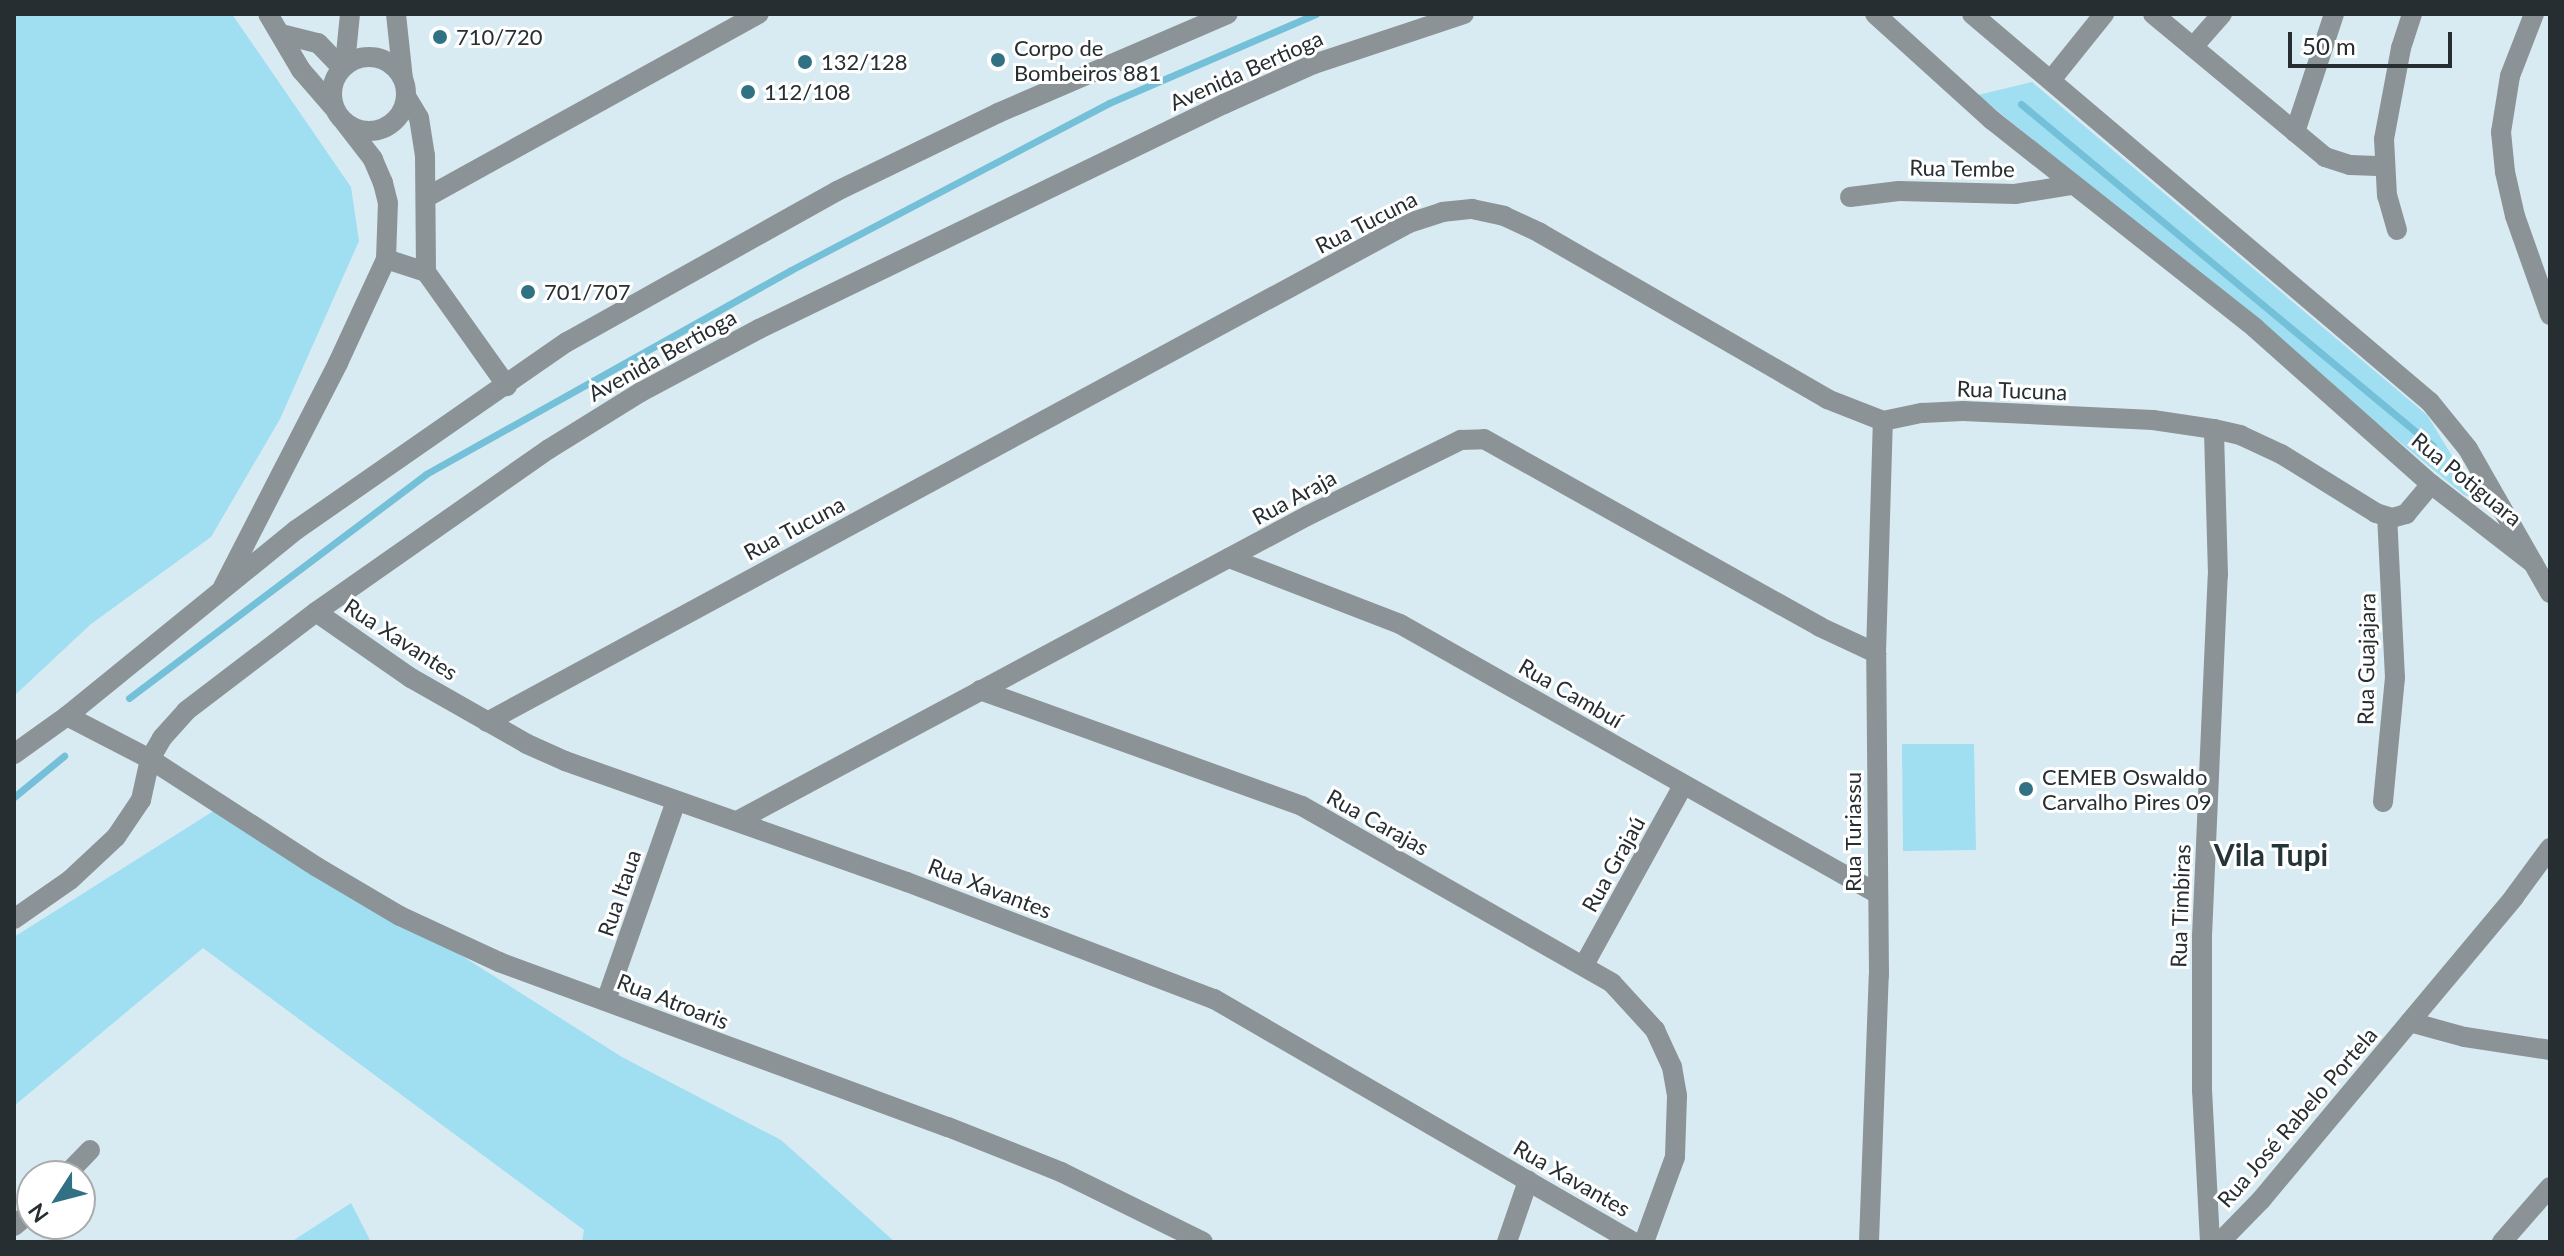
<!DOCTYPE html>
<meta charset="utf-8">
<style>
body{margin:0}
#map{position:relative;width:2564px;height:1256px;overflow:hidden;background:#d9ebf2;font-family:Lato,sans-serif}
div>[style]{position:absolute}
.green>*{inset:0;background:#a0def2}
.stream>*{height:7px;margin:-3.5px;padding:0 3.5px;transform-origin:3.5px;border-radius:3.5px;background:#74c0d8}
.minor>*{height:20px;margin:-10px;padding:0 10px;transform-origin:10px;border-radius:10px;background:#8c9396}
.minor>.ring{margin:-10px;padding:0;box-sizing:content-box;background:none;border:20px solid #8c9396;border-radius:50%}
.tertiary>*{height:20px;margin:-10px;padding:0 10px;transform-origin:10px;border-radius:10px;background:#8c9396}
.dots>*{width:22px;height:22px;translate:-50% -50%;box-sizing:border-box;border:4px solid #fff;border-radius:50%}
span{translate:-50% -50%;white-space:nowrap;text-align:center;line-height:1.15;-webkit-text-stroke:6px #fff;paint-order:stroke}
.poi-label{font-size:22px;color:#272e31}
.left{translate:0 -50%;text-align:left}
.street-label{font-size:22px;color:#272e31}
.district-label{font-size:30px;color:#253439;font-weight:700}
.frame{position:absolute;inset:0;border:16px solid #272e31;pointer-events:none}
.north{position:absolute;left:16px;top:1160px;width:80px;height:80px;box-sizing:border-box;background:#fff;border:2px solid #a9abad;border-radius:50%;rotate:234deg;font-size:22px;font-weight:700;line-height:32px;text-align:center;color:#272e31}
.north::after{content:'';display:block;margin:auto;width:28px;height:36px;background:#307184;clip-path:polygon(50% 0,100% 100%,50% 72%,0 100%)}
.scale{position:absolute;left:2288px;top:32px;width:164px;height:36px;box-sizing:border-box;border:4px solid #272e31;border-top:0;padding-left:10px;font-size:24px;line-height:28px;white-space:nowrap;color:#272e31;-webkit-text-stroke:6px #fff;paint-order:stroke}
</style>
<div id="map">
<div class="green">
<i style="clip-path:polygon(14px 14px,232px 14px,351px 187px,359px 241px,280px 419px,211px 537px,91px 624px,14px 696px)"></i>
<i style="clip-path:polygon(2032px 82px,2427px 415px,2479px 500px,2464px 495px,1978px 95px)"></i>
<i style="clip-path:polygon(1902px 744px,1974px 744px,1976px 850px,1903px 851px)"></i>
<i style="clip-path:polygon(223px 805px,622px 1057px,781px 1140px,895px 1242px,582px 1242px,584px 1230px,203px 948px,14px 1106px,14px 937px)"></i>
<i style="clip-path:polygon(351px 1203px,371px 1242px,291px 1242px)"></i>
</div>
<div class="stream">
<i style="left:2021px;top:104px;width:535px;rotate:39.7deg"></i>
<i style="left:129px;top:698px;width:372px;rotate:-37deg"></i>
<i style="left:426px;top:474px;width:418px;rotate:-29.2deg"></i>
<i style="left:791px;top:270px;width:359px;rotate:-27.7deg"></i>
<i style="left:1109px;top:103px;width:225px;rotate:-23.3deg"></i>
<i style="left:14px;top:797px;width:65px;rotate:-39.4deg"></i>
</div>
<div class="minor">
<i style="left:268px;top:14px;width:65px;rotate:59.5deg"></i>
<i style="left:301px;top:70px;width:49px;rotate:49.1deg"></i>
<i style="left:396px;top:14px;width:65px;rotate:83.9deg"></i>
<i style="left:1875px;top:14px;width:158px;rotate:42.2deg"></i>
<i style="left:1992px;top:120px;width:335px;rotate:38.3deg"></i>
<i style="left:2255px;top:328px;width:235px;rotate:41.6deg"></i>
<i style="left:2431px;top:484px;width:129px;rotate:37.8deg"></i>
<i style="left:1972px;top:14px;width:600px;rotate:40.27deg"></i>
<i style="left:2430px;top:402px;width:60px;rotate:51deg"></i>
<i style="left:2468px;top:449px;width:166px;rotate:60.3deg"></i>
<i style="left:2153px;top:14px;width:224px;rotate:39.7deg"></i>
<i style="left:2325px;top:157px;width:26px;rotate:18deg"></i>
<i style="left:2350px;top:165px;width:34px;rotate:2deg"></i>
<i style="left:281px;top:34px;width:38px;rotate:14deg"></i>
<i style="left:318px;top:43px;width:33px;rotate:46deg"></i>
<i style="left:2193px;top:47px;width:44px;rotate:-48.7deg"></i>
<i class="ring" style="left:332px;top:57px;width:54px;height:54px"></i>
<i style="left:345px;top:64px;width:50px;rotate:-84.3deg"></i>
<i style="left:2051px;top:80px;width:85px;rotate:-51.2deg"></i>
<i style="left:407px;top:98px;width:23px;rotate:59deg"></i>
<i style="left:419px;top:118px;width:38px;rotate:81deg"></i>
<i style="left:425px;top:156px;width:116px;rotate:89.5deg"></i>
<i style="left:2295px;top:132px;width:124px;rotate:-71.7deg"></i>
<i style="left:427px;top:197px;width:379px;rotate:-28.9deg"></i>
<i style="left:1850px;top:197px;width:49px;rotate:-7deg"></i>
<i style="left:1899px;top:191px;width:116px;rotate:1.5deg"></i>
<i style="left:2015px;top:194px;width:58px;rotate:-9deg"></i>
<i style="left:2397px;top:230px;width:35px;rotate:-106deg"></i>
<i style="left:2387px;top:196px;width:57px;rotate:-93deg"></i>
<i style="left:2384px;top:139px;width:93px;rotate:-79.4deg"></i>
<i style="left:2401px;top:48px;width:36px;rotate:-72deg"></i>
<i style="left:386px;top:259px;width:42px;rotate:18deg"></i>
<i style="left:426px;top:272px;width:140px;rotate:54.6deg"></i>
<i style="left:1229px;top:558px;width:183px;rotate:21.1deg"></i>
<i style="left:1400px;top:624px;width:549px;rotate:29.46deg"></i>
<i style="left:223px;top:587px;width:252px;rotate:-62.8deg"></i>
<i style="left:338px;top:363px;width:115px;rotate:-65.2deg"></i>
<i style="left:386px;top:259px;width:56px;rotate:-88deg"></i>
<i style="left:388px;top:203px;width:21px;rotate:-104deg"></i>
<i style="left:383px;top:183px;width:26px;rotate:-113deg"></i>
<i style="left:373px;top:159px;width:46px;rotate:-127.9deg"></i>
<i style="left:316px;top:612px;width:116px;rotate:34.8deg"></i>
<i style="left:411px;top:678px;width:133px;rotate:29.6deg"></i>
<i style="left:527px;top:744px;width:42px;rotate:24.1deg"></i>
<i style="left:565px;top:761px;width:363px;rotate:19.5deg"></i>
<i style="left:907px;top:882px;width:329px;rotate:20.9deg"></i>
<i style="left:1214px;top:999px;width:485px;rotate:30.1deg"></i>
<i style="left:980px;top:690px;width:342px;rotate:19.8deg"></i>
<i style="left:1302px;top:806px;width:357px;rotate:29.7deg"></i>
<i style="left:1612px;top:983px;width:64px;rotate:47.5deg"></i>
<i style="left:1655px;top:1030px;width:41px;rotate:65.3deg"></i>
<i style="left:1672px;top:1067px;width:29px;rotate:80deg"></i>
<i style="left:1677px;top:1096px;width:61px;rotate:91.9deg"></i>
<i style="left:1675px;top:1157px;width:90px;rotate:110deg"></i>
<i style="left:67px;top:716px;width:93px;rotate:27.4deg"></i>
<i style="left:150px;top:759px;width:199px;rotate:32.9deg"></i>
<i style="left:317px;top:867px;width:96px;rotate:30.6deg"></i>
<i style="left:400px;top:916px;width:109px;rotate:24.9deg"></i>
<i style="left:499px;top:962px;width:478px;rotate:20.2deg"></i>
<i style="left:948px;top:1127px;width:122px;rotate:21.7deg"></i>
<i style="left:1061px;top:1172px;width:158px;rotate:26.2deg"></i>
<i style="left:487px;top:722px;width:1048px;rotate:-28.42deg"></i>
<i style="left:1409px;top:223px;width:35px;rotate:-18deg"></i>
<i style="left:1442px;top:212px;width:30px;rotate:-6deg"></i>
<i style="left:1472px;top:209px;width:33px;rotate:12deg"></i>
<i style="left:1504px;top:216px;width:40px;rotate:25deg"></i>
<i style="left:1540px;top:233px;width:332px;rotate:30deg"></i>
<i style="left:1827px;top:399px;width:60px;rotate:21.4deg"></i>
<i style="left:1883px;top:421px;width:40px;rotate:-12deg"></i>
<i style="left:1922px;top:413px;width:41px;rotate:-2.8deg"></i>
<i style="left:1963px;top:411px;width:190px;rotate:2.7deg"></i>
<i style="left:2153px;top:420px;width:62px;rotate:8.4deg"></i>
<i style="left:2214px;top:429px;width:27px;rotate:13deg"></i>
<i style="left:2240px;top:435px;width:45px;rotate:24.9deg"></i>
<i style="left:2281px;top:454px;width:112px;rotate:31.8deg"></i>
<i style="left:2376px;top:513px;width:17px;rotate:17deg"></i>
<i style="left:2392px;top:518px;width:15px;rotate:-16deg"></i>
<i style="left:2406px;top:514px;width:39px;rotate:-50deg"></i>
<i style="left:2383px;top:802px;width:125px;rotate:-84.5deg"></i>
<i style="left:2395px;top:678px;width:161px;rotate:-92.8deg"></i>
<i style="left:737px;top:821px;width:646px;rotate:-28.15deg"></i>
<i style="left:1307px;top:516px;width:172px;rotate:-26.3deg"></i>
<i style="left:1461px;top:440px;width:23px;rotate:-2deg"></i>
<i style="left:1484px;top:439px;width:385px;rotate:29.2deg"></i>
<i style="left:1820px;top:627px;width:62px;rotate:24.9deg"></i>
<i style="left:1584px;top:965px;width:205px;rotate:-61.1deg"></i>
<i style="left:606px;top:1001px;width:212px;rotate:-70.7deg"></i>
<i style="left:2410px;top:1022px;width:57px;rotate:15.3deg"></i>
<i style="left:2465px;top:1037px;width:86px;rotate:8.7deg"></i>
<i style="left:65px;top:1176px;width:36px;rotate:-46deg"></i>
<i style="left:14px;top:1226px;width:23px;rotate:-40deg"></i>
<i style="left:1507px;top:1242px;width:65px;rotate:-71deg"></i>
<i style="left:1869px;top:1242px;width:267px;rotate:-87.9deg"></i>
<i style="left:1879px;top:975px;width:322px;rotate:-90.5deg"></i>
<i style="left:1876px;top:653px;width:232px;rotate:-88.3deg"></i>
<i style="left:2210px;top:1242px;width:151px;rotate:-93deg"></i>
<i style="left:2202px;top:1091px;width:155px;rotate:-90deg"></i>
<i style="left:2202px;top:936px;width:361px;rotate:-87.5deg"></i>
<i style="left:2218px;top:575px;width:146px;rotate:-91.6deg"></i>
<i style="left:2502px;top:1242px;width:73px;rotate:-48.9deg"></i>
</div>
<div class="tertiary">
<i style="left:2534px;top:14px;width:66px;rotate:111.2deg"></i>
<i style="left:2510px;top:76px;width:57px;rotate:99.1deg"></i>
<i style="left:2501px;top:132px;width:40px;rotate:84.3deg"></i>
<i style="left:2505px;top:172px;width:45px;rotate:77.2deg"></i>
<i style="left:2515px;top:216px;width:105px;rotate:70.5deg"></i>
<i style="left:14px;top:754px;width:65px;rotate:-35.6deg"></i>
<i style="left:67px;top:716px;width:295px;rotate:-39.1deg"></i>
<i style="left:296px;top:530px;width:330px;rotate:-34.8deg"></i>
<i style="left:567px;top:342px;width:309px;rotate:-29.2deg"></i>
<i style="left:837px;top:191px;width:179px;rotate:-25.8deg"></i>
<i style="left:998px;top:113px;width:250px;rotate:-23.3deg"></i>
<i style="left:14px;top:919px;width:68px;rotate:-34.9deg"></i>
<i style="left:70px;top:880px;width:63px;rotate:-43.1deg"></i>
<i style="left:116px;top:837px;width:45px;rotate:-56deg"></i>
<i style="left:141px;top:800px;width:42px;rotate:-77.6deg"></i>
<i style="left:150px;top:759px;width:24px;rotate:-60deg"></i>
<i style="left:162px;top:738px;width:36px;rotate:-48deg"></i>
<i style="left:186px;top:711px;width:163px;rotate:-37.3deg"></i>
<i style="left:316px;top:612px;width:284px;rotate:-35deg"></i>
<i style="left:549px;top:449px;width:108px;rotate:-31.8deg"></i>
<i style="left:641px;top:392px;width:134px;rotate:-28.1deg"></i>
<i style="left:759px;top:329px;width:517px;rotate:-25.82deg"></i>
<i style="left:1224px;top:104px;width:98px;rotate:-24deg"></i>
<i style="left:1314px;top:64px;width:158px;rotate:-18.4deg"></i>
<i style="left:2220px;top:1242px;width:59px;rotate:-45.7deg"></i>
<i style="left:2261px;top:1200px;width:395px;rotate:-50.1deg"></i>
<i style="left:2514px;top:897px;width:61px;rotate:-53.7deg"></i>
</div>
<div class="dots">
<i style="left:440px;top:37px;background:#307184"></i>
<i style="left:998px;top:60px;background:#307184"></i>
<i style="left:805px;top:62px;background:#307184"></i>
<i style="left:748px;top:92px;background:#307184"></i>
<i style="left:528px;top:292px;background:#307184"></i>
<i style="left:2026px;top:789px;background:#307184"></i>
</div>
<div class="poi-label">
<span class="left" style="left:456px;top:37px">710/720</span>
<span class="left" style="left:1014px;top:60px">Corpo de<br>Bombeiros 881</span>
<span class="left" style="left:821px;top:62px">132/128</span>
<span class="left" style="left:764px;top:92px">112/108</span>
<span class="left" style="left:544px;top:292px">701/707</span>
<span class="left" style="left:2042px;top:789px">CEMEB Oswaldo<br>Carvalho Pires 09</span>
</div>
<div class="street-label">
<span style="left:1246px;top:70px;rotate:-24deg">Avenida Bertioga</span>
<span style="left:1962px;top:168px;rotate:1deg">Rua Tembe</span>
<span style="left:1366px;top:222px;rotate:-27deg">Rua Tucuna</span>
<span style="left:662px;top:355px;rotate:-29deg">Avenida Bertioga</span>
<span style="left:2012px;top:390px;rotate:2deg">Rua Tucuna</span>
<span style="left:2467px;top:479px;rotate:39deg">Rua Potiguara</span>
<span style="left:1294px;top:497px;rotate:-28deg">Rua Araja</span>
<span style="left:794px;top:528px;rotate:-28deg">Rua Tucuna</span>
<span style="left:401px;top:639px;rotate:33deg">Rua Xavantes</span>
<span style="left:2366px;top:659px;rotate:-89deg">Rua Guajajara</span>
<span style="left:1571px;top:693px;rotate:30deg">Rua Cambuí</span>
<span style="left:1378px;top:822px;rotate:29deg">Rua Carajas</span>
<span style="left:1853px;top:832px;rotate:-90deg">Rua Turiassu</span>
<span style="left:1613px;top:864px;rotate:-61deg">Rua Grajaú</span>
<span style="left:990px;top:888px;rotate:21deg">Rua Xavantes</span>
<span style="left:619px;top:893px;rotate:-71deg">Rua Itaua</span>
<span style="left:2180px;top:906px;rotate:-88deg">Rua Timbiras</span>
<span style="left:673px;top:1001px;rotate:21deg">Rua Atroaris</span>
<span style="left:2297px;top:1117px;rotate:-49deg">Rua José Rabelo Portela</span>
<span style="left:1572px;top:1178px;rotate:30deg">Rua Xavantes</span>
</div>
<div class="district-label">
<span style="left:2271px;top:854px">Vila Tupi</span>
</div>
<div class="frame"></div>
<div class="north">N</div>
<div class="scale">50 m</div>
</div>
